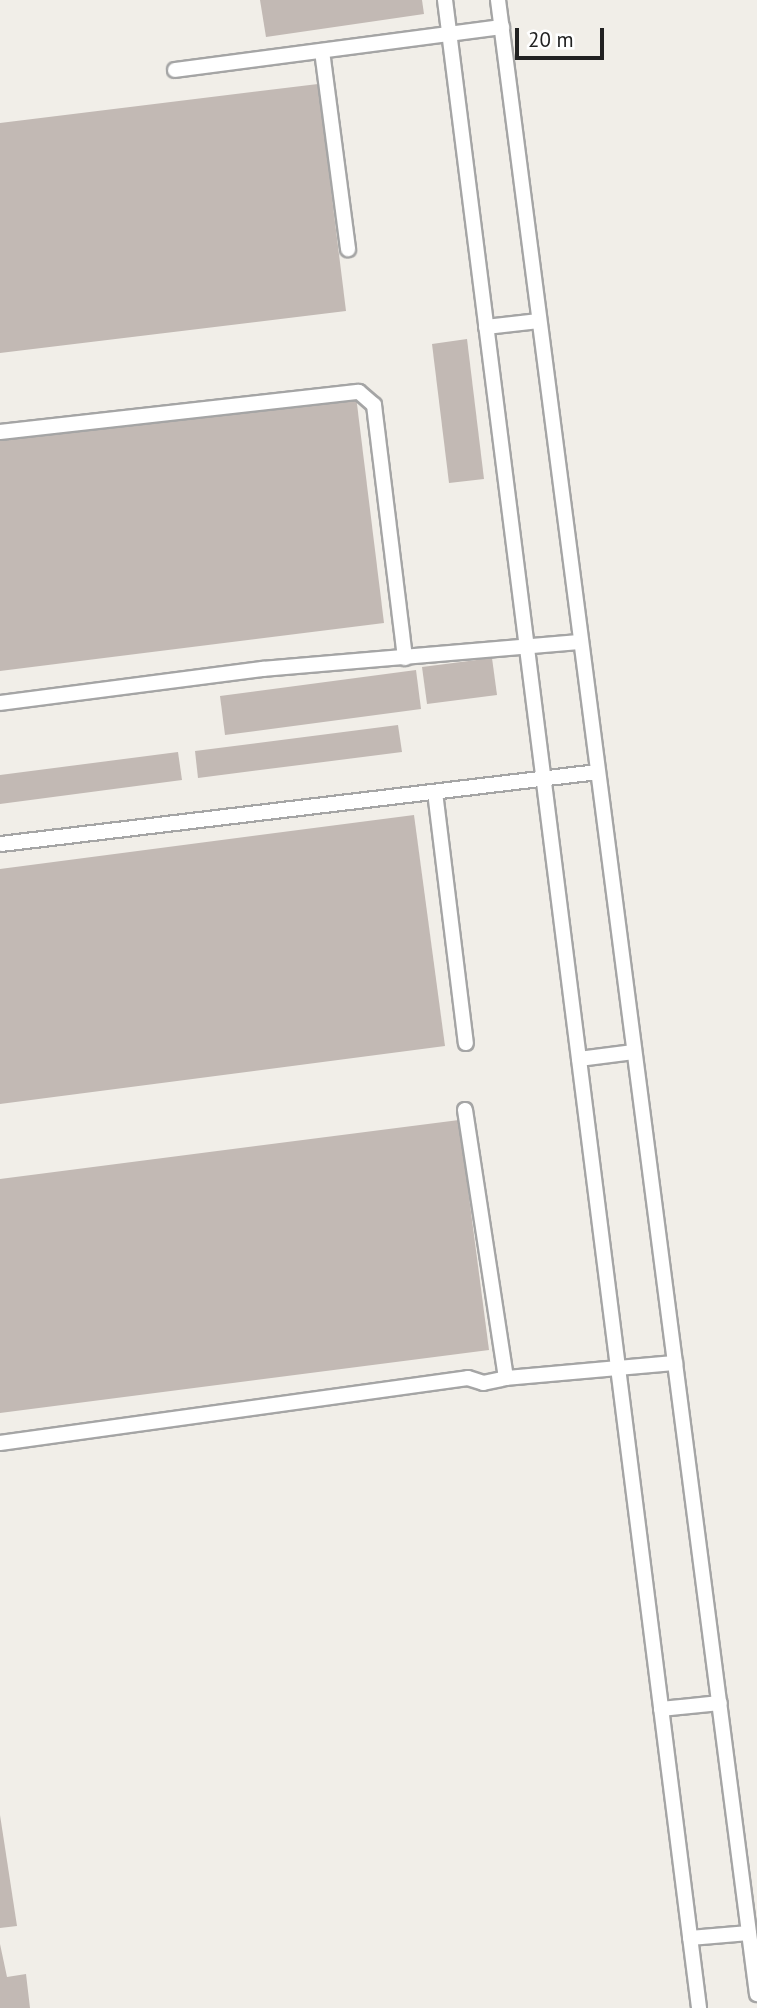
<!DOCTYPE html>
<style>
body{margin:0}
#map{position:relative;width:757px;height:2008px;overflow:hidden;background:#f1eee8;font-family:"PT Sans",sans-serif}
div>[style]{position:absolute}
.building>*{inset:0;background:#c2b9b4}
.roads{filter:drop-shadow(2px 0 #a5a5a5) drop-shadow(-2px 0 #a5a5a5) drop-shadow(0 2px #a5a5a5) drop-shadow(0 -2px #a5a5a5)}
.service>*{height:14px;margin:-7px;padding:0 7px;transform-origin:7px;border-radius:7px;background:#fff}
span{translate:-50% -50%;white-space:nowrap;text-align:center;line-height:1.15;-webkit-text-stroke:6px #fff;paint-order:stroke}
.scale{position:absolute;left:515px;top:28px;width:89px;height:32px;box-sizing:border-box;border:4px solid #212121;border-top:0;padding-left:9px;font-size:21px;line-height:24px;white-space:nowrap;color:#212121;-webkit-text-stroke:5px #fff;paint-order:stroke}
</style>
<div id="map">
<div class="building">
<i style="clip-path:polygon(260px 0,422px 0,424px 14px,266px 37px)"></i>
<i style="clip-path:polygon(318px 84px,346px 311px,0 353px,0 123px)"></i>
<i style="clip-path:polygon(467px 339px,484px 479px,449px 483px,432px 344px)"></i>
<i style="clip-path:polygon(356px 396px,384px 623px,0 671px,0 440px)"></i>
<i style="clip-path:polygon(492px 658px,497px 695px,427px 704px,422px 667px)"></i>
<i style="clip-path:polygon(416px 670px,421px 709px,225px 735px,220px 696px)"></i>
<i style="clip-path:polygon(398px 725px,402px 752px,198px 778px,195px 751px)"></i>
<i style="clip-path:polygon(178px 752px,182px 780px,0 804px,0 775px)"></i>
<i style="clip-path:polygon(414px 815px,445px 1046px,0 1104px,0 869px)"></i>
<i style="clip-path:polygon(459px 1120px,489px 1350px,0 1413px,0 1179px)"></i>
<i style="clip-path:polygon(0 1815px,17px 1926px,0 1928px)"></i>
<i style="clip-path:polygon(0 1944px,7px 1977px,26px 1974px,30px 2008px,0 2008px)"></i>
</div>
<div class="roads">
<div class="service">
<i style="left:445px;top:0;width:2024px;rotate:82.79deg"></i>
<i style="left:498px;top:0;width:2011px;rotate:82.6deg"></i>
<i style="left:322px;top:51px;width:200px;rotate:82.5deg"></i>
<i style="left:175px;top:70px;width:330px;rotate:-7.5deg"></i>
<i style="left:486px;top:327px;width:53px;rotate:-6.5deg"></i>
<i style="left:0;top:432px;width:361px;rotate:-6.4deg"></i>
<i style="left:359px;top:392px;width:20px;rotate:41deg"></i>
<i style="left:374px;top:405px;width:255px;rotate:83deg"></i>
<i style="left:0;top:703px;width:265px;rotate:-7.4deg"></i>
<i style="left:263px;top:669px;width:319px;rotate:-4.9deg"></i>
<i style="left:435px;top:792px;width:253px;rotate:83deg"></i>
<i style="left:1px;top:844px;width:601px;rotate:-6.88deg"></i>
<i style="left:579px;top:1059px;width:55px;rotate:-7.3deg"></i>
<i style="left:465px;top:1110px;width:271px;rotate:81.3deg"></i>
<i style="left:0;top:1443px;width:472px;rotate:-7.9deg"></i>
<i style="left:468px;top:1378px;width:16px;rotate:18deg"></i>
<i style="left:483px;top:1383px;width:24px;rotate:-12deg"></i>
<i style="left:506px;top:1378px;width:170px;rotate:-5.1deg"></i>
<i style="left:661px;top:1709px;width:59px;rotate:-5.8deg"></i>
<i style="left:690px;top:1938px;width:59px;rotate:-4.8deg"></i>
</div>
</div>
<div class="scale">20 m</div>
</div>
